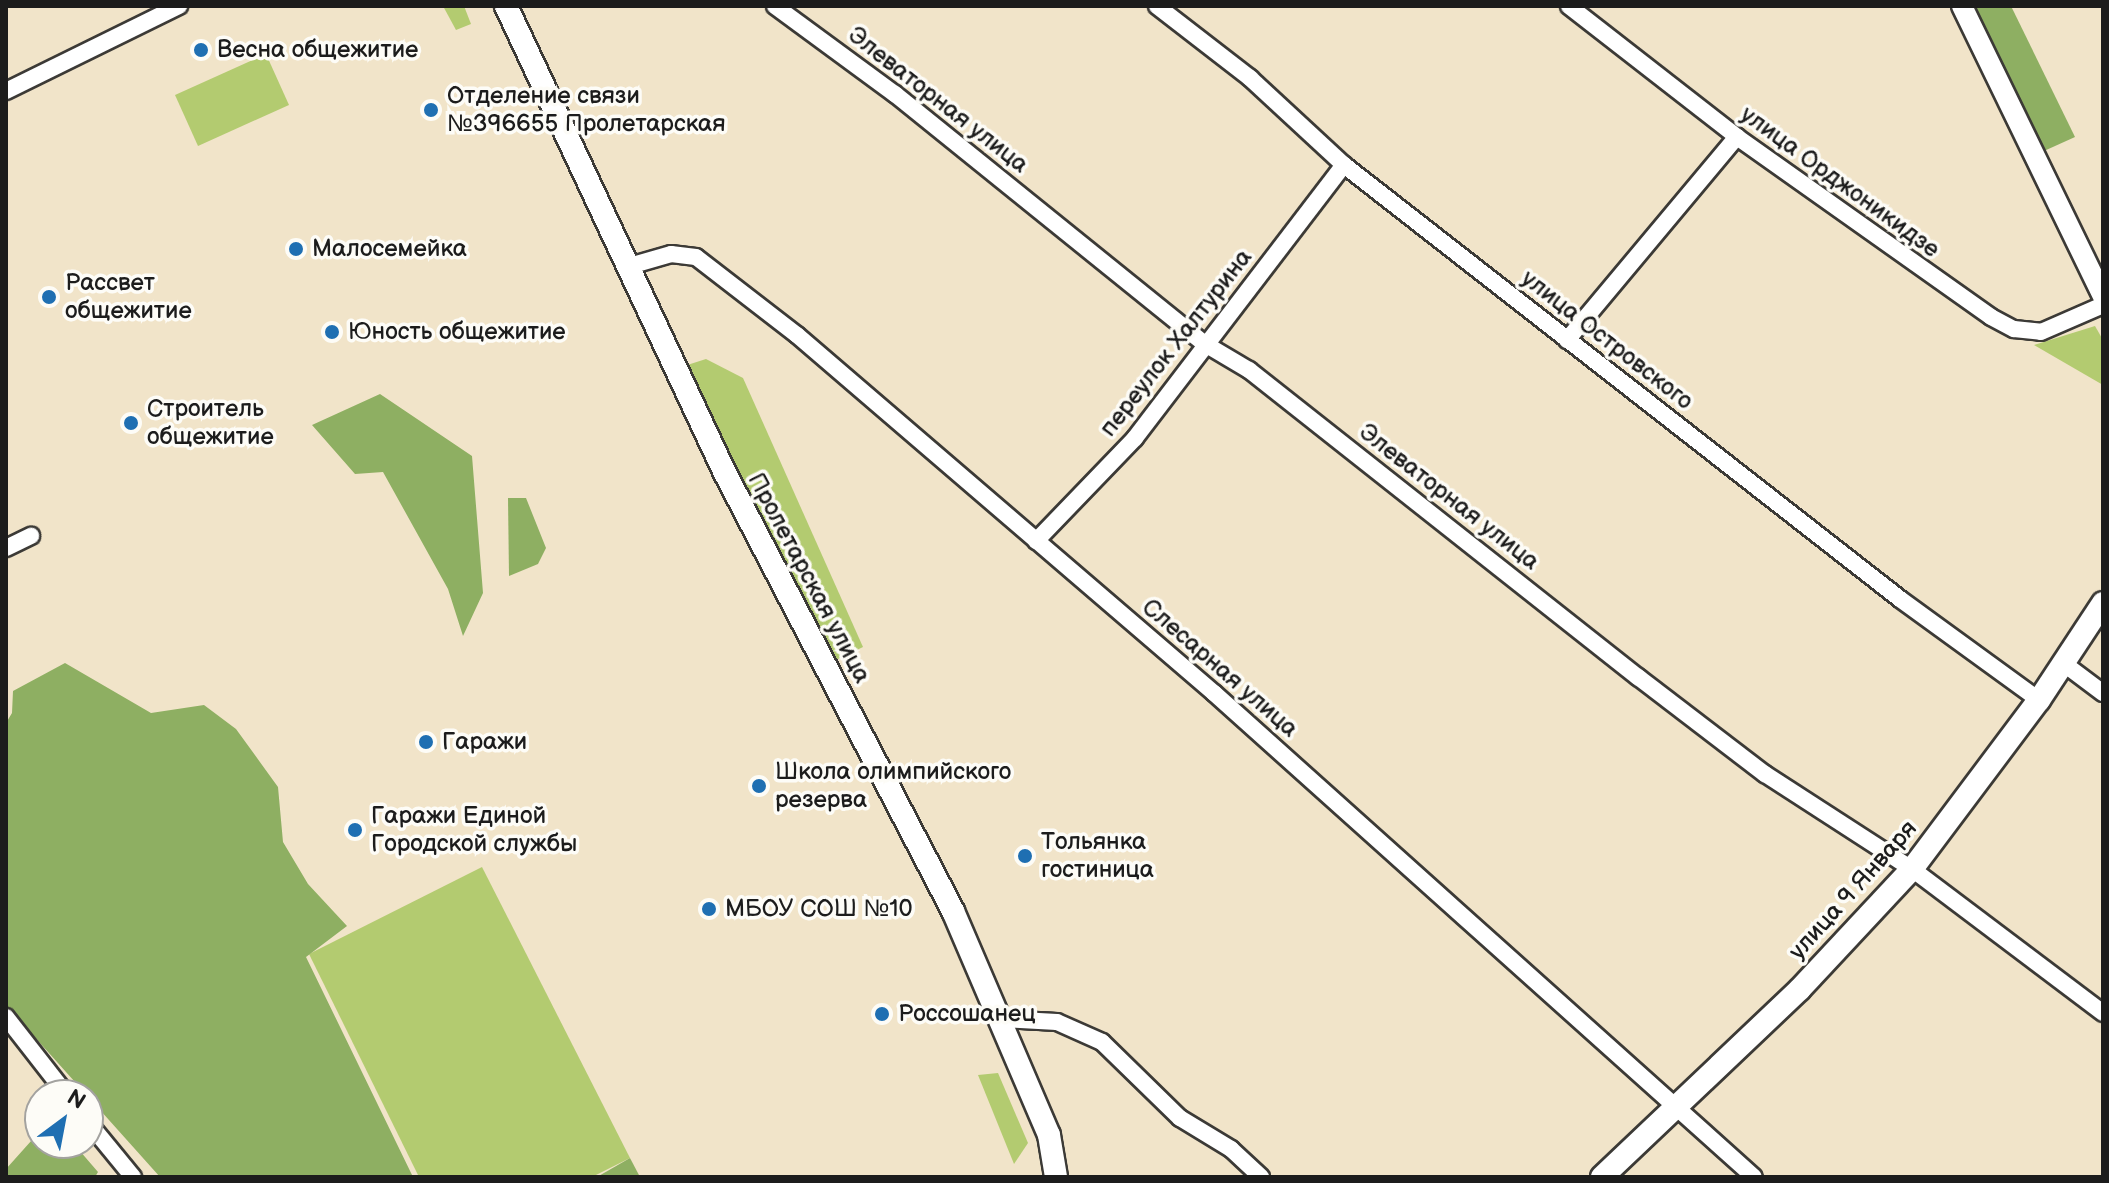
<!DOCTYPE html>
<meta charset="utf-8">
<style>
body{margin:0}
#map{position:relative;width:2109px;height:1183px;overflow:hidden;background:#f1e4c9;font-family:"Balsamiq Sans",sans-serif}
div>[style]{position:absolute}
.green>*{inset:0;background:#b3cb70}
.forest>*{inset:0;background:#8eaf62}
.roads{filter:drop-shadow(2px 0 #3c3a36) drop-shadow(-2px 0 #3c3a36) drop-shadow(0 2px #3c3a36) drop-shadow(0 -2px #3c3a36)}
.minor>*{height:16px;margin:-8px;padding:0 8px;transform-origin:8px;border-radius:8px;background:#fff}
.tertiary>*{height:20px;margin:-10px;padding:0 10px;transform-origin:10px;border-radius:10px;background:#fff}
.secondary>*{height:22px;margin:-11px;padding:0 11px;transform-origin:11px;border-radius:11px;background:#fff}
.dots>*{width:22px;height:22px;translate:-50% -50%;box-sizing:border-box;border:4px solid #fdfcf7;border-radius:50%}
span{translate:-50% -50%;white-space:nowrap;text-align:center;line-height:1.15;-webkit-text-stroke:7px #fdfcf7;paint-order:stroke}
.poi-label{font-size:24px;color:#1c1c1c}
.left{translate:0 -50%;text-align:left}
.street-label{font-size:24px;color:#1c1c1c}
.frame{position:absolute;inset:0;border:8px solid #1c1c1c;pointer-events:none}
.north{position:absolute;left:24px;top:1079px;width:80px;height:80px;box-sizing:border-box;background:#fdfcf7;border:2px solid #a3a29f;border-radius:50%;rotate:32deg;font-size:22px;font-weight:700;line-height:32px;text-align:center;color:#1c1c1c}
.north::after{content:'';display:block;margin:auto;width:28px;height:36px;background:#1f6fb2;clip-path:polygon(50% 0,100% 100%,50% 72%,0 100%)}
</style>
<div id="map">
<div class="green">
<i style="clip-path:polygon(443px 6px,464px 6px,471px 24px,456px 30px)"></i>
<i style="clip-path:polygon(266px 54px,289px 105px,198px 146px,175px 95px)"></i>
<i style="clip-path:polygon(2095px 326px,2103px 340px,2103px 385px,2034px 345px)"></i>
<i style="clip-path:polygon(706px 359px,743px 378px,863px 647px,836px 660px,681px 367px)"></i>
<i style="clip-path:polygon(482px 867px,630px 1158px,592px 1177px,419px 1177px,309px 954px)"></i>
<i style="clip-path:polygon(998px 1073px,1028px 1143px,1014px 1164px,978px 1075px)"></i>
</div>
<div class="forest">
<i style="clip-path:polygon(1975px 6px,2011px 6px,2075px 137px,2044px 151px)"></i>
<i style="clip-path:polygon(380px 394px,472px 456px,483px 593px,463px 636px,448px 589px,383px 472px,355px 474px,312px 425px)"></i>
<i style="clip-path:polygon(508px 498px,526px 498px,546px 548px,538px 564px,509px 576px)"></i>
<i style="clip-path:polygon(65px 663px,151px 713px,204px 705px,236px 729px,278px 787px,283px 842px,308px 884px,347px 926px,306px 957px,413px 1177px,160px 1177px,6px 1005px,6px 723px,12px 713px,13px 691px)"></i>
<i style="clip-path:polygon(40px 1131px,40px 1143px,73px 1143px,98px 1172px,95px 1177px,6px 1177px,6px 1169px)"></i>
<i style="clip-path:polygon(630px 1158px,640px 1177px,597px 1177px)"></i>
</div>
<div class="roads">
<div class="minor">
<i style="left:775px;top:6px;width:149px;rotate:36.3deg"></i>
<i style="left:895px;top:94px;width:398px;rotate:38.9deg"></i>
<i style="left:1205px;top:344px;width:51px;rotate:30.6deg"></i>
<i style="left:1249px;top:370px;width:496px;rotate:38.3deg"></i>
<i style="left:1638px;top:677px;width:160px;rotate:37.4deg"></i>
<i style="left:1765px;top:774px;width:175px;rotate:32.9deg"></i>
<i style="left:1912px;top:869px;width:239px;rotate:37deg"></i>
<i style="left:1157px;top:6px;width:118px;rotate:37.7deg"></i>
<i style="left:1250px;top:78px;width:128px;rotate:42.8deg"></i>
<i style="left:1344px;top:165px;width:705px;rotate:37.97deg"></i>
<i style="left:1900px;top:599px;width:172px;rotate:36deg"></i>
<i style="left:1569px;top:6px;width:213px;rotate:37.9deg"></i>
<i style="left:1737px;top:137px;width:311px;rotate:35.3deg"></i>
<i style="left:1991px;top:317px;width:26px;rotate:28deg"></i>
<i style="left:2014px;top:329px;width:27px;rotate:6deg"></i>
<i style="left:2041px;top:332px;width:68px;rotate:-23.5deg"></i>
<i style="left:6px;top:91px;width:193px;rotate:-26.2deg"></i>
<i style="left:626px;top:267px;width:47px;rotate:-16.1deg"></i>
<i style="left:671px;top:254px;width:25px;rotate:7deg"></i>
<i style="left:696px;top:257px;width:128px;rotate:37.7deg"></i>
<i style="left:797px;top:335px;width:550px;rotate:40.65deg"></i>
<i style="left:1214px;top:693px;width:725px;rotate:41.87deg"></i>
<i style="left:1567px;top:340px;width:265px;rotate:-50.1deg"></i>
<i style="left:1036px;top:541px;width:143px;rotate:-46.1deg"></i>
<i style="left:1135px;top:438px;width:344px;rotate:-52.6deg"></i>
<i style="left:6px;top:548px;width:28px;rotate:-26deg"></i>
<i style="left:2063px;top:663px;width:50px;rotate:36.9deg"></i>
<i style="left:6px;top:1017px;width:99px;rotate:52deg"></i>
<i style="left:1002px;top:1019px;width:55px;rotate:3.1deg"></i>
<i style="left:1057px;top:1022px;width:49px;rotate:24deg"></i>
<i style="left:1102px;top:1042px;width:109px;rotate:44.3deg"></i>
<i style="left:1180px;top:1118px;width:60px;rotate:31.3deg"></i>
<i style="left:1231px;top:1149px;width:41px;rotate:43deg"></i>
<i style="left:88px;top:1122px;width:71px;rotate:50.7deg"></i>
</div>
<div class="tertiary">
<i style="left:1962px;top:6px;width:322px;rotate:64.1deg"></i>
</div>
<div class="secondary">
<i style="left:506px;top:6px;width:516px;rotate:64.88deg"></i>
<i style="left:725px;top:473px;width:494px;rotate:62.5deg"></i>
<i style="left:953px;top:911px;width:244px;rotate:66.8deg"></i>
<i style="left:1049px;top:1135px;width:43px;rotate:80.5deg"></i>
<i style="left:1602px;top:1177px;width:273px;rotate:-43.5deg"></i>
<i style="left:1800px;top:989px;width:164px;rotate:-47deg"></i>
<i style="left:1912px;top:869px;width:211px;rotate:-53.1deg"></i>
<i style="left:2039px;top:700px;width:116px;rotate:-56.6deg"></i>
</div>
</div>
<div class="dots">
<i style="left:201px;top:50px;background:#1f6fb2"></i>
<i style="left:431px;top:110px;background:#1f6fb2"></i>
<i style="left:296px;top:249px;background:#1f6fb2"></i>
<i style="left:49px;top:297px;background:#1f6fb2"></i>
<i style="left:332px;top:332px;background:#1f6fb2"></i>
<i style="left:131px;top:423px;background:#1f6fb2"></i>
<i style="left:426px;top:742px;background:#1f6fb2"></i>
<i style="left:759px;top:786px;background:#1f6fb2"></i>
<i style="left:355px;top:830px;background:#1f6fb2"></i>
<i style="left:1025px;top:856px;background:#1f6fb2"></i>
<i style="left:709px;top:909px;background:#1f6fb2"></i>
<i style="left:882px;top:1014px;background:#1f6fb2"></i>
</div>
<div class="poi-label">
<span class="left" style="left:217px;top:50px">Весна общежитие</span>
<span class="left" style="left:447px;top:110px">Отделение связи<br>№396655 Пролетарская</span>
<span class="left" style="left:312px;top:249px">Малосемейка</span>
<span class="left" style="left:65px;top:297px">Рассвет<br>общежитие</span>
<span class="left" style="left:348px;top:332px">Юность общежитие</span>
<span class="left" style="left:147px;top:423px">Строитель<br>общежитие</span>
<span class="left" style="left:442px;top:742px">Гаражи</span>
<span class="left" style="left:775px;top:786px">Школа олимпийского<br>резерва</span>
<span class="left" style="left:371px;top:830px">Гаражи Единой<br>Городской службы</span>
<span class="left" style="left:1041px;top:856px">Тольянка<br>гостиница</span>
<span class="left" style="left:725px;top:909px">МБОУ СОШ №10</span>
<span class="left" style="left:898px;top:1014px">Россошанец</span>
</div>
<div class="street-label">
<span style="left:938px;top:100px;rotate:38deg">Элеваторная улица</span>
<span style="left:1840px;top:182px;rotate:36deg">улица Орджоникидзе</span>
<span style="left:1607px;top:340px;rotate:38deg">улица Островского</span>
<span style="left:1176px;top:343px;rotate:-52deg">переулок Халтурина</span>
<span style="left:1449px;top:497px;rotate:38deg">Элеваторная улица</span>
<span style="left:809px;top:578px;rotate:62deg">Пролетарская улица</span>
<span style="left:1220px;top:668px;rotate:41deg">Слесарная улица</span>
<span style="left:1853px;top:890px;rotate:-48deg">улица 9 Января</span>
</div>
<div class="frame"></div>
<div class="north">N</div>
</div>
